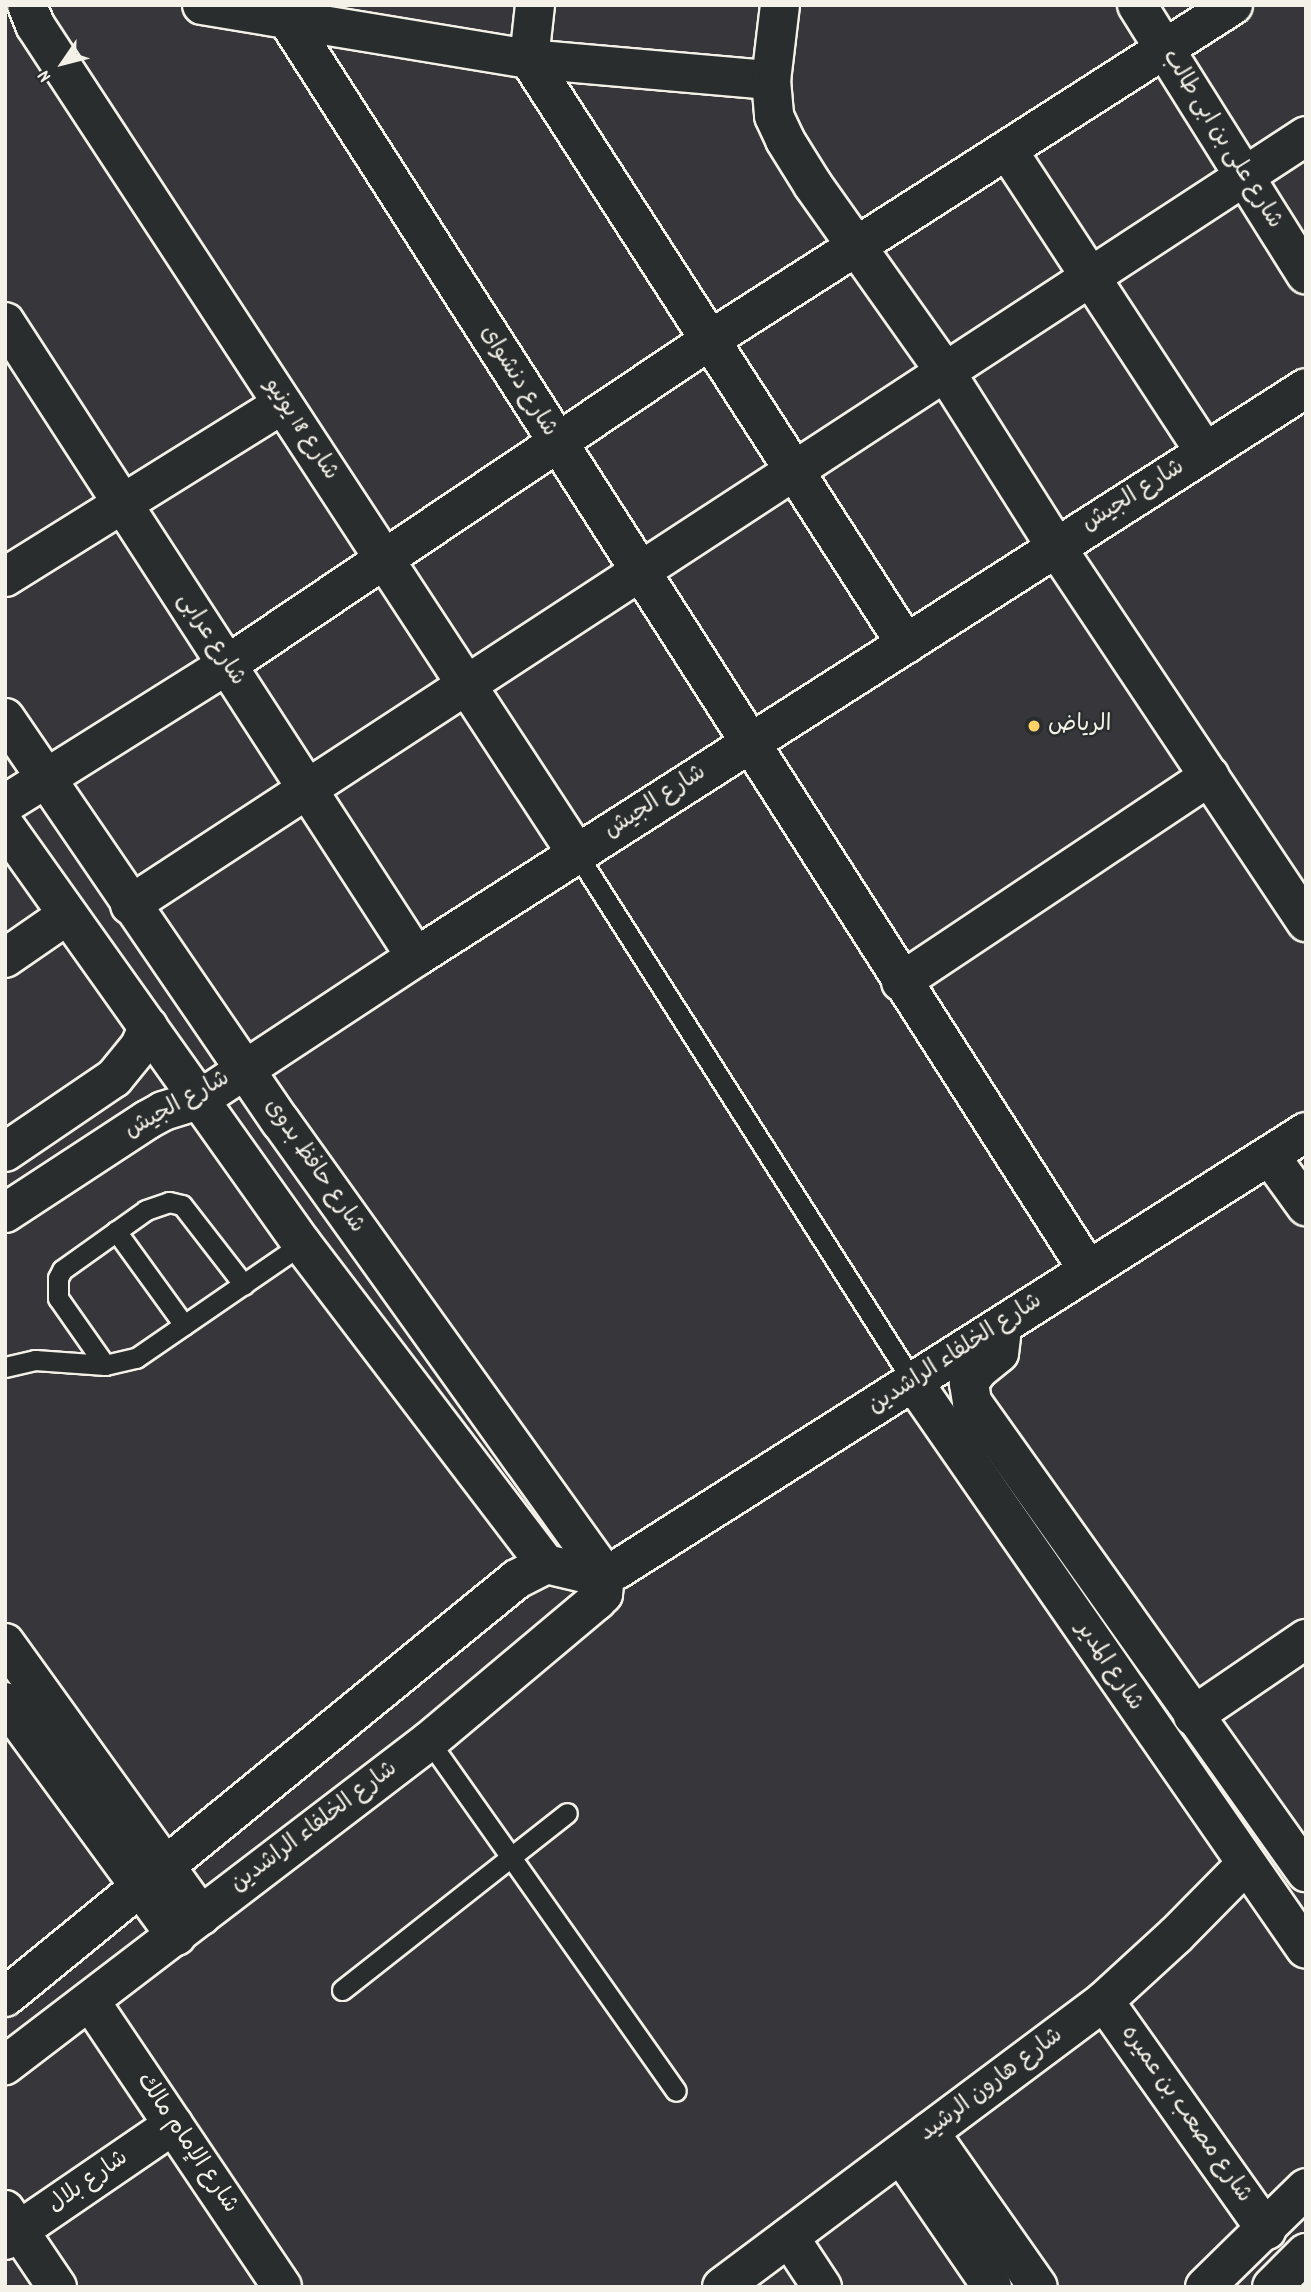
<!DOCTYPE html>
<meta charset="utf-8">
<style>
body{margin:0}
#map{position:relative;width:1311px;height:2292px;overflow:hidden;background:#37363a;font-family:Dekko,"Playpen Sans Arabic",sans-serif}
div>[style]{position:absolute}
.roads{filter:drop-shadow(2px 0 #f4f1e8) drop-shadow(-2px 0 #f4f1e8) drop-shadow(0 2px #f4f1e8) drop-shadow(0 -2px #f4f1e8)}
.lane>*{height:19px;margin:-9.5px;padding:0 9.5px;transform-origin:9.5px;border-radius:9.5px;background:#2a2d2e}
.street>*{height:38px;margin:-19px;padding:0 19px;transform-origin:19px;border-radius:19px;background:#2a2d2e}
.secondary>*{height:38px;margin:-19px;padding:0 19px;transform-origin:19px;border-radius:19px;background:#2a2d2e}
.dots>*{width:19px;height:19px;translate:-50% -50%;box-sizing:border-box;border:4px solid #2a2d2e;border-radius:50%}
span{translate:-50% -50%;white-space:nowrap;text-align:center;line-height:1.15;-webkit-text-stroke:5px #2a2d2e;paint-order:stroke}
.street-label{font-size:23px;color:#f4f1e8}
.poi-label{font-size:23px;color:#f4f1e8}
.left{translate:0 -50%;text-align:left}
.frame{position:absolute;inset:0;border:7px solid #f4f1e8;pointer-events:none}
.north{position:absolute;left:28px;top:28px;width:70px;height:70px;-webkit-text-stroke:5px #2a2d2e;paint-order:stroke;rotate:235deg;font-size:19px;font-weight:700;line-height:28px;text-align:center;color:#f4f1e8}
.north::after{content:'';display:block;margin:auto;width:24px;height:32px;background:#f4f1e8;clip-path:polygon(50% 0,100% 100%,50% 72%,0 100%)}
</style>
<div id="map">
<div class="roads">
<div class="lane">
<i style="left:577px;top:854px;width:627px;rotate:57.5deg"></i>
<i style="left:116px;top:1231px;width:116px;rotate:54.1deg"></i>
<i style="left:105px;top:1365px;width:82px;rotate:-125deg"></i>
<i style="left:58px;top:1298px;width:20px;rotate:-90deg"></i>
<i style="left:58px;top:1278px;width:9px;rotate:-63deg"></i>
<i style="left:62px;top:1270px;width:103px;rotate:-35.5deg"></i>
<i style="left:146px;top:1210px;width:24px;rotate:-19deg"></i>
<i style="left:169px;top:1202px;width:13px;rotate:13deg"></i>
<i style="left:182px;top:1205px;width:101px;rotate:52.2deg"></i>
<i style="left:5px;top:1367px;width:31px;rotate:-13deg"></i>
<i style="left:35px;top:1360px;width:70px;rotate:4.1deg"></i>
<i style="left:105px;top:1365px;width:32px;rotate:-13deg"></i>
<i style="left:136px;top:1358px;width:201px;rotate:-34.5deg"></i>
<i style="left:429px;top:1741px;width:428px;rotate:54.8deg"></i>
<i style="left:342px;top:1990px;width:286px;rotate:-38.2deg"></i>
</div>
<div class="street">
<i style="left:27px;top:5px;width:22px;rotate:68deg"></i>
<i style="left:35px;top:25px;width:990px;rotate:56.82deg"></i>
<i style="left:202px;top:5px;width:331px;rotate:9.4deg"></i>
<i style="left:529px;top:59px;width:243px;rotate:5deg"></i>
<i style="left:535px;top:5px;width:54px;rotate:96.3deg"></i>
<i style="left:529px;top:59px;width:696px;rotate:57.2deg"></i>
<i style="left:780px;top:5px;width:76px;rotate:96.8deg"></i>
<i style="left:771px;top:80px;width:36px;rotate:85deg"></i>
<i style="left:774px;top:116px;width:26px;rotate:65deg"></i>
<i style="left:785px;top:140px;width:53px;rotate:58.1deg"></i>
<i style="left:813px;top:185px;width:230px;rotate:54.7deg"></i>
<i style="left:946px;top:373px;width:206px;rotate:57.7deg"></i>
<i style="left:1056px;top:547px;width:451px;rotate:56.3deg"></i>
<i style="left:1137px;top:5px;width:318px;rotate:57.9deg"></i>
<i style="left:287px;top:19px;width:1485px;rotate:57.37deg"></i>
<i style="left:1008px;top:151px;width:360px;rotate:56.8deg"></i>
<i style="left:5px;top:322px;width:756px;rotate:57.09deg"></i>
<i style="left:5px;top:577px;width:327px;rotate:-31.9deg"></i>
<i style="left:5px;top:718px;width:489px;rotate:55.7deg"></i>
<i style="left:281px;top:1122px;width:557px;rotate:54.43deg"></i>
<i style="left:605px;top:1575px;width:19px;rotate:96deg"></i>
<i style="left:603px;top:1594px;width:10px;rotate:135deg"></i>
<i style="left:596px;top:1601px;width:218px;rotate:140deg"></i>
<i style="left:429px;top:1741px;width:534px;rotate:142.61deg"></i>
<i style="left:5px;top:804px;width:262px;rotate:-32.1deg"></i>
<i style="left:227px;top:665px;width:582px;rotate:-33.94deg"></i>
<i style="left:710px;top:340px;width:621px;rotate:-32.64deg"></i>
<i style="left:5px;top:826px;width:513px;rotate:54.61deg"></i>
<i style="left:302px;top:1244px;width:402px;rotate:52.7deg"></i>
<i style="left:130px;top:905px;width:1405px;rotate:-33.18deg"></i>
<i style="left:5px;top:958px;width:75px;rotate:-34.7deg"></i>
<i style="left:901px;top:982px;width:371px;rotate:-33.7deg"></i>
<i style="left:1270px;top:1156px;width:62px;rotate:54.2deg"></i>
<i style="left:1001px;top:1337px;width:16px;rotate:97deg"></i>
<i style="left:999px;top:1353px;width:27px;rotate:141deg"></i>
<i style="left:978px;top:1370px;width:16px;rotate:125deg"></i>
<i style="left:969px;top:1383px;width:19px;rotate:81deg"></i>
<i style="left:972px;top:1402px;width:577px;rotate:54.6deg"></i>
<i style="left:914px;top:1383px;width:688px;rotate:55.29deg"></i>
<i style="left:5px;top:1643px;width:336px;rotate:54.3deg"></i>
<i style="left:5px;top:1702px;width:290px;rotate:53.8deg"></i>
<i style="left:1193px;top:1716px;width:137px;rotate:-34.3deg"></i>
<i style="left:5px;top:1997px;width:661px;rotate:-39.23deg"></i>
<i style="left:517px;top:1579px;width:33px;rotate:-27deg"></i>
<i style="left:546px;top:1564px;width:47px;rotate:13.4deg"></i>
<i style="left:592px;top:1575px;width:13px"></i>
<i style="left:605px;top:1575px;width:14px;rotate:-25deg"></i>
<i style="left:618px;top:1569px;width:815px;rotate:-32.42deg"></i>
<i style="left:90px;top:2001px;width:344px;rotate:56.1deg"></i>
<i style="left:1104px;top:2001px;width:281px;rotate:54.7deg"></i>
<i style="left:929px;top:2132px;width:189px;rotate:54.9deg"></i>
<i style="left:901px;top:2154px;width:161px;rotate:55.6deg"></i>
<i style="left:5px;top:2210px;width:93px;rotate:56deg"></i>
<i style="left:789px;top:2237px;width:60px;rotate:56.6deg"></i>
<i style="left:5px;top:2240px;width:204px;rotate:-34.4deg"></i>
<i style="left:722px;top:2287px;width:477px;rotate:-36.8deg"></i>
<i style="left:1104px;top:2001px;width:98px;rotate:-42.5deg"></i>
<i style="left:1176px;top:1935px;width:98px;rotate:-45.4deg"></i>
<i style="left:1205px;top:2287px;width:141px;rotate:-44.4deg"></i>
<i style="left:1272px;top:2287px;width:48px;rotate:-45deg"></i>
</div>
<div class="secondary">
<i style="left:5px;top:1152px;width:132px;rotate:-34.2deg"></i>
<i style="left:114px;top:1078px;width:41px;rotate:-50.9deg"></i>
<i style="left:140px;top:1046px;width:21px;rotate:-67deg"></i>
<i style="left:5px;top:1213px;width:170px;rotate:-33.2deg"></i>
<i style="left:147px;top:1120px;width:18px;rotate:-29deg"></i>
<i style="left:163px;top:1111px;width:38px;rotate:-17deg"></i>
<i style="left:199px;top:1100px;width:260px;rotate:-33.4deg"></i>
<i style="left:416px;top:957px;width:1056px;rotate:-32.59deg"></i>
</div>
</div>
<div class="dots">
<i style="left:1034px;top:726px;background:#ffd166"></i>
</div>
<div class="street-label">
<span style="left:1221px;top:140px;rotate:58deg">شارع على بن ابى طالب</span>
<span style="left:517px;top:382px;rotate:58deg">شارع دنشواى</span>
<span style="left:300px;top:430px;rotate:57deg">شارع 18 يونيو</span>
<span style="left:1134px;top:497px;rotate:-32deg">شارع الجيش</span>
<span style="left:210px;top:640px;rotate:57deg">شارع عرابى</span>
<span style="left:656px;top:803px;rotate:-33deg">شارع الجيش</span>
<span style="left:178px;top:1106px;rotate:-29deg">شارع الجيش</span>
<span style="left:313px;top:1167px;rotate:55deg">شارع حافظ بدوى</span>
<span style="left:956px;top:1355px;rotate:-33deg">شارع الخلفاء الراشدين</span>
<span style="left:1108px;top:1667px;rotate:56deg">شارع المدير</span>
<span style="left:315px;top:1828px;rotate:-37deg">شارع الخلفاء الراشدين</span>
<span style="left:992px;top:2086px;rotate:-37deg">شارع هارون الرشيد</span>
<span style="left:1185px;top:2115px;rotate:55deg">شارع مصعب بن عميره</span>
<span style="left:186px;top:2144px;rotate:56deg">شارع الإمام مالك</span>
<span style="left:89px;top:2183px;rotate:-35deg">شارع بلال</span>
</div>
<div class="poi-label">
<span class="left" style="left:1048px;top:726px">الرياض</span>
</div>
<div class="frame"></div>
<div class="north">N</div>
</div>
